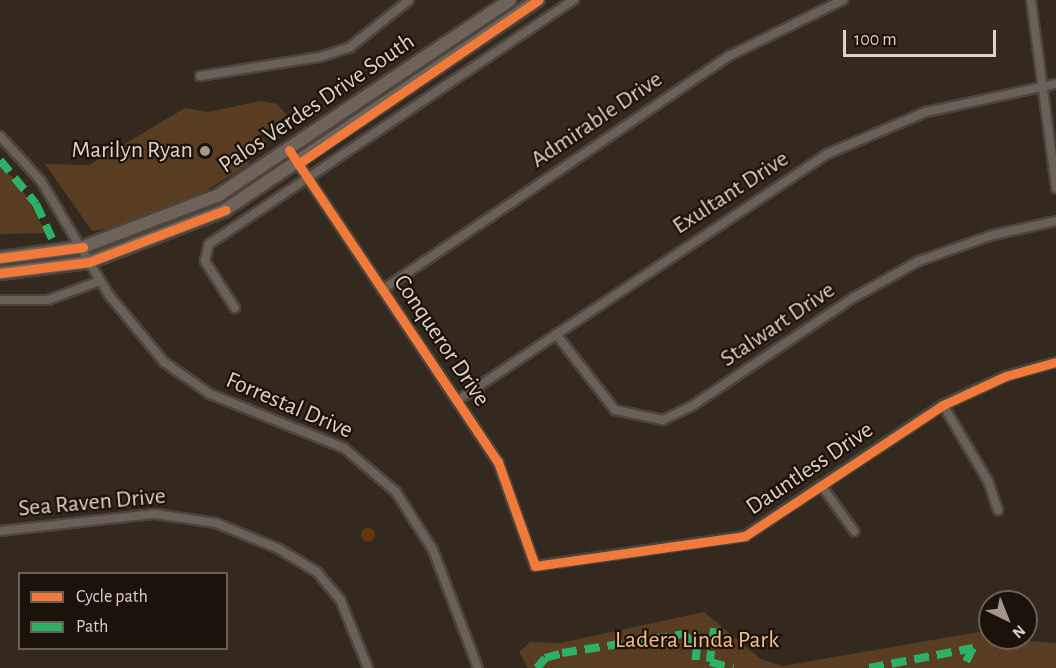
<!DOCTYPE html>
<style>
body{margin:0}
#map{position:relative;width:1056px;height:668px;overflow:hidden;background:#33291f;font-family:"Alegreya Sans",sans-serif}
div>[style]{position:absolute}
.green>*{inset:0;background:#593d22}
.water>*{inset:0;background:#623906}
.round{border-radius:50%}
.roads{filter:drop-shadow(2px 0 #4d443c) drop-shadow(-2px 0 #4d443c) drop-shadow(0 2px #4d443c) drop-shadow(0 -2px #4d443c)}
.minor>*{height:8px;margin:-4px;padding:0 4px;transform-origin:4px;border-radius:4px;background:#696059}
.primary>*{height:12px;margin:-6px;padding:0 6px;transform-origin:6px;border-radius:6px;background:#6e635a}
.quiet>*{height:8px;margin-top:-4px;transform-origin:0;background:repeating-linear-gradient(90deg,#2db169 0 15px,transparent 0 23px)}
.cycleway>*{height:9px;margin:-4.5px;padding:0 4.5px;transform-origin:4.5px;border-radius:4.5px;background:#f17a3a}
.dots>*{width:16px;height:16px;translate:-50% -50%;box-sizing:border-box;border:3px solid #1b130b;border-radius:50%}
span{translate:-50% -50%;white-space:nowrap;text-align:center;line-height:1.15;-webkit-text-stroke:4.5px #1b130b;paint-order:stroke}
.street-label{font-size:24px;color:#ded2c7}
.poi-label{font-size:24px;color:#ded2c7}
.right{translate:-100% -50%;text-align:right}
.park-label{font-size:24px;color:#f6bd88}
.legend{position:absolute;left:18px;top:572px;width:210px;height:78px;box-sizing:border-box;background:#1b130b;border:2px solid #695f56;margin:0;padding:8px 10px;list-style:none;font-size:18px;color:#ded2c7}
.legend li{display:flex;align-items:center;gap:12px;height:30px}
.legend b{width:30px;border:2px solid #695f56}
.north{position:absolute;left:978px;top:590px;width:60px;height:60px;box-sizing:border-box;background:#1b130b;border:2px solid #695f56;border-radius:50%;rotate:137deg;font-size:16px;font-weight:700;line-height:24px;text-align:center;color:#ded2c7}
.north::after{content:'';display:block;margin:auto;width:21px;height:27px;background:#a2978c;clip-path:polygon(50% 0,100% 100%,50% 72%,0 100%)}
.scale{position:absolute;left:843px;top:30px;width:153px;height:27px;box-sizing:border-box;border:3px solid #ded2c7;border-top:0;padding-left:8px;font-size:18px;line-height:21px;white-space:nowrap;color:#ded2c7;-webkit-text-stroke:4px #1b130b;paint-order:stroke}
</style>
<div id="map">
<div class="green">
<i style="clip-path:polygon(261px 101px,277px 104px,287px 115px,258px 136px,267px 141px,252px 150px,248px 165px,192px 199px,126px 226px,92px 231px,45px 164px,89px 165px,185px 108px,208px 112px)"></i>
<i style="clip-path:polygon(0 164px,20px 185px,46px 233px,0 234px)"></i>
<i style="clip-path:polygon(704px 612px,761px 659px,782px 666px,990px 630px,990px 638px,1056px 643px,1056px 668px,528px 668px,519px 652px,530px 642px,560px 643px)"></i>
</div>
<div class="water">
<i class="round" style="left:361px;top:528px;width:14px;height:14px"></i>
</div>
<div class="roads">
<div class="minor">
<i style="left:1031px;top:0;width:190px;rotate:82.4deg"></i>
<i style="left:200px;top:76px;width:121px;rotate:-9deg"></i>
<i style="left:320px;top:57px;width:32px;rotate:-18deg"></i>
<i style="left:350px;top:47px;width:75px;rotate:-38.5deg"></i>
<i style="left:0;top:136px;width:61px;rotate:47.7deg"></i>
<i style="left:41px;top:181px;width:133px;rotate:59.2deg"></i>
<i style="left:109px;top:295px;width:87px;rotate:50.6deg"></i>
<i style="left:164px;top:362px;width:56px;rotate:34.8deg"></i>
<i style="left:210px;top:394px;width:144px;rotate:21.9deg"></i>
<i style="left:344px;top:448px;width:68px;rotate:40.2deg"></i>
<i style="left:396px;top:492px;width:69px;rotate:57.5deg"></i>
<i style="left:433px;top:550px;width:126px;rotate:69.1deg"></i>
<i style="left:289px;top:150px;width:376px;rotate:56.2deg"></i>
<i style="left:498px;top:462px;width:110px;rotate:70.4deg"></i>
<i style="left:535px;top:566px;width:212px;rotate:-8.1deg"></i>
<i style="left:745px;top:536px;width:237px;rotate:-33.5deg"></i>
<i style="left:943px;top:405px;width:69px;rotate:-24.7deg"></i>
<i style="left:1006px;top:376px;width:52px;rotate:-15.6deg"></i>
<i style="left:382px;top:290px;width:419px;rotate:-34deg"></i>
<i style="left:729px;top:56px;width:127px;rotate:-26.2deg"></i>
<i style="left:0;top:300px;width:48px"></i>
<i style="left:48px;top:300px;width:55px;rotate:-20.1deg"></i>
<i style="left:235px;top:308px;width:56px;rotate:-122.6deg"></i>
<i style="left:205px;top:261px;width:17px;rotate:-77deg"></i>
<i style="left:209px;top:244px;width:439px;rotate:-33.8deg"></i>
<i style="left:556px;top:334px;width:96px;rotate:52.2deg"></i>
<i style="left:615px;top:410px;width:49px;rotate:11.8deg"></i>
<i style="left:663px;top:420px;width:32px;rotate:-26deg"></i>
<i style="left:692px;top:406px;width:194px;rotate:-33.9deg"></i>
<i style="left:853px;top:298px;width:76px;rotate:-29.3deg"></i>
<i style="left:919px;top:261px;width:78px;rotate:-19.4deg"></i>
<i style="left:993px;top:235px;width:65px;rotate:-12.5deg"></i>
<i style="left:458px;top:400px;width:443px;rotate:-33.7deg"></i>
<i style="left:827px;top:154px;width:108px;rotate:-23deg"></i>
<i style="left:926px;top:112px;width:133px;rotate:-12.2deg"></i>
<i style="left:943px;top:405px;width:88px;rotate:59.4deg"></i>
<i style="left:988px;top:481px;width:31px;rotate:71deg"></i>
<i style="left:821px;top:485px;width:57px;rotate:54.3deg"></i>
<i style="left:0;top:531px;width:156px;rotate:-6.3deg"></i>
<i style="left:155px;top:514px;width:62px;rotate:8.4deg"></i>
<i style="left:216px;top:523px;width:68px;rotate:22.4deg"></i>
<i style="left:279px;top:549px;width:44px;rotate:31.2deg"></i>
<i style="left:317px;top:572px;width:35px;rotate:50deg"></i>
<i style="left:340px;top:599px;width:74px;rotate:67.9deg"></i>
</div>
<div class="primary">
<i style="left:0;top:258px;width:84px;rotate:-7.5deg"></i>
<i style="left:83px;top:247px;width:146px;rotate:-20.9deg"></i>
<i style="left:219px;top:195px;width:350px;rotate:-33.8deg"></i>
<i style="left:0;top:273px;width:90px;rotate:-7deg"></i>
<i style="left:89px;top:262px;width:146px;rotate:-20.9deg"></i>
<i style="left:225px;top:210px;width:377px;rotate:-33.9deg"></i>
</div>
</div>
<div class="quiet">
<i style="left:0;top:160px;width:57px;rotate:50.7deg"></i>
<i style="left:36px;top:204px;width:38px;rotate:65deg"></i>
<i style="left:714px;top:628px;width:34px;rotate:97deg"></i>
<i style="left:710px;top:662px;width:24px;rotate:15deg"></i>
<i style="left:537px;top:668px;width:13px;rotate:-51deg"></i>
<i style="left:545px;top:658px;width:18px;rotate:-16deg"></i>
<i style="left:562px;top:653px;width:122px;rotate:-8.9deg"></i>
<i style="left:683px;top:634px;width:18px;rotate:38deg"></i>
<i style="left:697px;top:645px;width:23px;rotate:95deg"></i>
<i style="left:869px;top:668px;width:106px;rotate:-10.9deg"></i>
<i style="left:973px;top:648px;width:22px;rotate:117deg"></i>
</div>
<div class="cycleway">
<i style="left:289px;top:150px;width:376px;rotate:56.2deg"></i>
<i style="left:498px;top:462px;width:110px;rotate:70.4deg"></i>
<i style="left:535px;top:566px;width:212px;rotate:-8.1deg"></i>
<i style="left:745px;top:536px;width:237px;rotate:-33.5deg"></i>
<i style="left:943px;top:405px;width:69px;rotate:-24.7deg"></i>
<i style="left:1006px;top:376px;width:52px;rotate:-15.6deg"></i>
<i style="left:298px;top:164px;width:291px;rotate:-34.3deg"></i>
<i style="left:0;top:258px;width:84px;rotate:-7.5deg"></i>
<i style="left:0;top:273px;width:90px;rotate:-7deg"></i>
<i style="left:89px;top:262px;width:146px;rotate:-20.9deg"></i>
</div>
<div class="dots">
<i style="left:205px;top:151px;background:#a2978c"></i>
</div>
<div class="street-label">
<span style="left:317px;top:104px;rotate:-34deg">Palos Verdes Drive South</span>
<span style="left:597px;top:120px;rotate:-34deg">Admirable Drive</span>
<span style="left:731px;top:193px;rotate:-33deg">Exultant Drive</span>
<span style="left:778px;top:325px;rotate:-34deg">Stalwart Drive</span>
<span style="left:441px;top:341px;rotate:56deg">Conqueror Drive</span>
<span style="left:289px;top:406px;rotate:23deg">Forrestal Drive</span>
<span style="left:810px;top:469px;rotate:-34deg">Dauntless Drive</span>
<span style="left:92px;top:503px;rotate:-5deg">Sea Raven Drive</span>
</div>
<div class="poi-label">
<span class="right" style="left:193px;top:151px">Marilyn Ryan</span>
</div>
<div class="park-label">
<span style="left:697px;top:641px">Ladera Linda Park</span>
</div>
<ul class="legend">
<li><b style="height:8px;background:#f17a3a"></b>Cycle path</li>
<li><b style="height:8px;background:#2db169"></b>Path</li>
</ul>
<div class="north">N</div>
<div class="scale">100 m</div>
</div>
